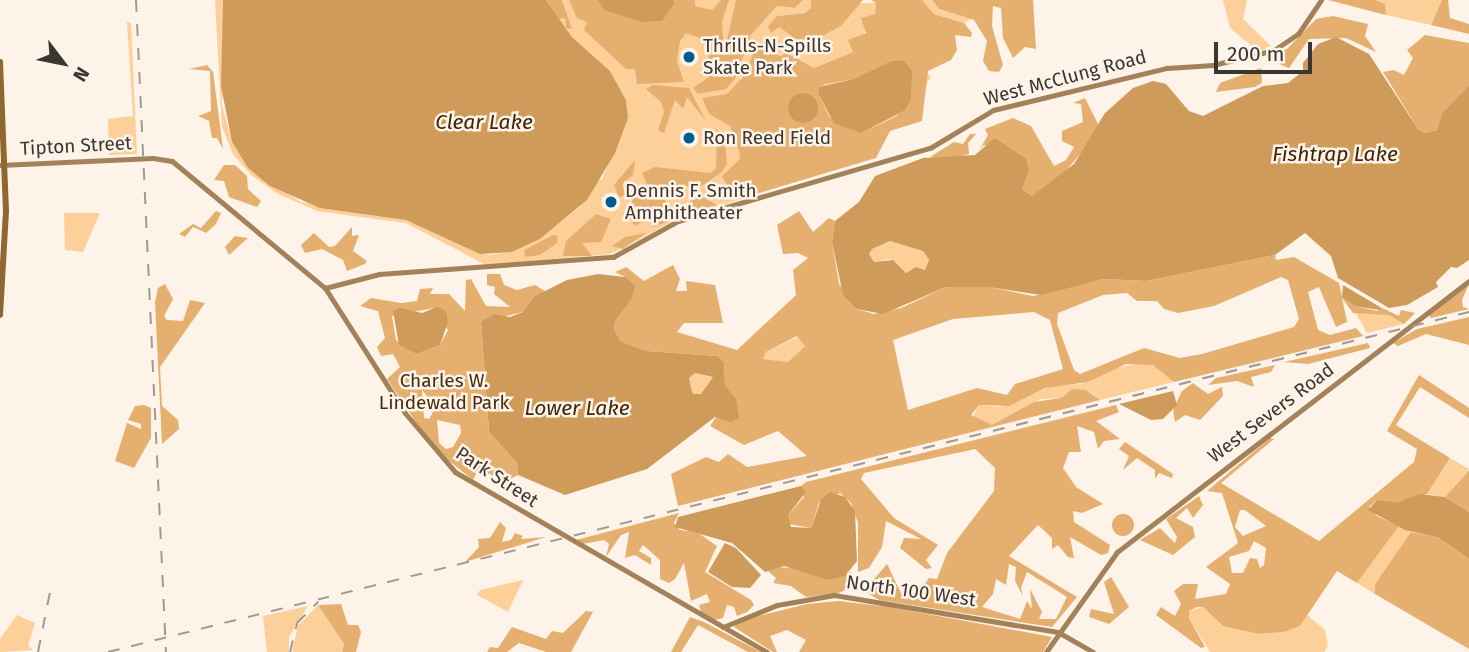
<!DOCTYPE html>
<style>
body{margin:0}
#map{position:relative;width:1469px;height:652px;overflow:hidden;background:#fdf3e8;font-family:"Fira Sans",sans-serif}
div>[style]{position:absolute}
.green>*{inset:0;background:#fdd09a}
.forest>*{inset:0;background:#e5b06f}
.round{border-radius:50%}
.water>*{inset:0;background:#cf9b5a}
.secondary>*{height:5px;margin:-2.5px;padding:0 2.5px;transform-origin:2.5px;border-radius:2.5px;background:#a38259}
.primary>*{height:6px;margin:-3px;padding:0 3px;transform-origin:3px;border-radius:3px;background:#8f6731}
.rail>*{height:2px;margin-top:-1px;transform-origin:0;background:repeating-linear-gradient(90deg,#a19a92 0 12px,transparent 0 24px)}
.dots>*{width:19px;height:19px;translate:-50% -50%;box-sizing:border-box;border:4px solid #fdf3e8;border-radius:50%}
span{translate:-50% -50%;white-space:nowrap;text-align:center;line-height:1.15;-webkit-text-stroke:5px #fdf3e8;paint-order:stroke}
.poi-label{font-size:19px;color:#3a3632}
.left{translate:0 -50%;text-align:left}
.street-label{font-size:19px;color:#3a3632}
.park-label{font-size:19px;color:#432d10}
.water-label{font-size:21px;color:#3c2709;font-style:italic}
.north{position:absolute;left:28px;top:28px;width:70px;height:70px;-webkit-text-stroke:5px #fdf3e8;paint-order:stroke;rotate:122deg;font-size:19px;font-weight:700;line-height:28px;text-align:center;color:#3a3632}
.north::after{content:'';display:block;margin:auto;width:24px;height:32px;background:#3a3632;clip-path:polygon(50% 0,100% 100%,50% 72%,0 100%)}
.scale{position:absolute;left:1214px;top:42px;width:98px;height:32px;box-sizing:border-box;border:4px solid #3a3632;border-top:0;padding-left:9px;font-size:21px;line-height:24px;white-space:nowrap;color:#3a3632;-webkit-text-stroke:5px #fdf3e8;paint-order:stroke}
</style>
<div id="map">
<div class="green">
<i style="clip-path:polygon(215px 0,223px 0,222px 105px,232px 142px,248px 168px,301px 202px,406px 220px,487px 255px,512px 252px,540px 239px,581px 206px,594px 182px,602px 179px,628px 118px,626px 100px,610px 71px,572px 37px,546px 0,747px 0,742px 58px,751px 35px,777px 6px,795px 8px,803px 0,811px 0,811px 8px,805px 13px,777px 16px,779px 27px,784px 28px,841px 26px,856px 3px,876px 3px,875px 14px,853px 52px,814px 68px,757px 46px,740px 80px,738px 107px,897px 43px,931px 77px,907px 114px,884px 134px,875px 157px,678px 219px,611px 254px,486px 265px,406px 223px,317px 211px,278px 194px,251px 175px,233px 154px,222px 127px)"></i>
<i style="clip-path:polygon(922px 0,932px 0,939px 9px,971px 19px,964px 23px,934px 14px)"></i>
<i style="clip-path:polygon(1223px 0,1247px 0,1243px 19px,1271px 46px,1259px 52px,1230px 28px)"></i>
<i style="clip-path:polygon(1376px 0,1442px 0,1431px 25px,1386px 15px,1385px 4px)"></i>
<i style="clip-path:polygon(127px 22px,131px 23px,137px 154px,109px 155px,108px 119px,133px 116px)"></i>
<i style="clip-path:polygon(64px 213px,100px 213px,83px 252px,65px 250px)"></i>
<i style="clip-path:polygon(890px 241px,923px 251px,929px 260px,925px 270px,916px 267px,906px 273px,890px 259px,874px 262px,869px 254px,872px 249px)"></i>
<i style="clip-path:polygon(1354px 310px,1389px 315px,1404px 324px,1367px 333px)"></i>
<i style="clip-path:polygon(800px 336px,805px 346px,788px 362px,763px 359px,766px 352px)"></i>
<i style="clip-path:polygon(1146px 362px,1164px 371px,1174px 382px,1100px 400px,1090px 392px,1066px 393px,1061px 398px,1041px 399px,992px 425px,972px 418px,979px 405px,1000px 407px,1054px 385px,1081px 384px,1109px 369px)"></i>
<i style="clip-path:polygon(695px 373px,713px 377px,701px 394px,693px 395px,691px 388px,689px 378px)"></i>
<i style="clip-path:polygon(1450px 458px,1469px 469px,1445px 497px,1427px 494px)"></i>
<i style="clip-path:polygon(1399px 526px,1411px 532px,1375px 584px,1375px 594px,1357px 583px)"></i>
<i style="clip-path:polygon(523px 580px,508px 612px,477px 595px,480px 590px)"></i>
<i style="clip-path:polygon(318px 605px,344px 644px,342px 652px,292px 652px,298px 626px)"></i>
<i style="clip-path:polygon(308px 606px,289px 637px,289px 652px,267px 652px,263px 616px)"></i>
<i style="clip-path:polygon(1203px 607px,1223px 626px,1258px 634px,1284px 632px,1300px 626px,1307px 615px,1325px 630px,1328px 646px,1324px 652px,1210px 652px,1189px 618px,1189px 611px)"></i>
<i style="clip-path:polygon(17px 615px,35px 623px,28px 646px,33px 650px,0 652px,0 639px)"></i>
</div>
<div class="forest">
<i style="clip-path:polygon(546px 0,562px 0,572px 29px,566px 28px,565px 18px,559px 19px)"></i>
<i style="clip-path:polygon(569px 0,695px 0,695px 6px,712px 10px,721px 0,729px 0,722px 21px,724px 53px,736px 0,803px 0,795px 8px,777px 6px,751px 35px,735px 79px,726px 89px,698px 94px,693px 88px,709px 77px,708px 41px,686px 33px,680px 41px,677px 61px,684px 82px,637px 84px,635px 69px,626px 69px,584px 30px,587px 22px,577px 18px)"></i>
<i style="clip-path:polygon(811px 0,863px 0,841px 26px,822px 36px,797px 40px,779px 27px,771px 33px,768px 26px,777px 16px,805px 13px,811px 8px)"></i>
<i style="clip-path:polygon(evenodd,871px 0,922px 0,934px 14px,964px 23px,972px 33px,971px 37px,955px 35px,957px 50px,951px 60px,928px 71px,922px 121px,890px 131px,876px 158px,735px 200px,722px 176px,740px 159px,739px 151px,730px 126px,709px 114px,702px 98px,727px 94px,742px 78px,757px 45px,781px 56px,786px 53px,814px 68px,853px 52px,848px 40px,866px 33px,861px 18px,875px 14px,876px 3px,871px 0,891px 61px,911px 93px,896px 117px,861px 133px,829px 117px,818px 93px,824px 84px,854px 79px,891px 61px)"></i>
<i style="clip-path:polygon(932px 0,1033px 0,1036px 49px,1025px 47px,1013px 58px,1003px 38px,1001px 8px,993px 6px,992px 26px,1003px 65px,999px 72px,989px 71px,983px 61px,987px 41px,974px 20px,939px 9px)"></i>
<i style="clip-path:polygon(1328px 0,1376px 0,1385px 4px,1386px 15px)"></i>
<i style="clip-path:polygon(1442px 0,1448px 0,1450px 18px,1469px 24px,1469px 34px,1431px 25px)"></i>
<i style="clip-path:polygon(1333px 16px,1368px 24px,1365px 36px,1376px 52px,1346px 38px,1309px 39px,1289px 68px,1281px 65px,1277px 52px,1287px 49px,1316px 19px)"></i>
<i style="clip-path:polygon(1425px 35px,1469px 43px,1469px 85px,1442px 113px,1437px 130px,1425px 133px,1418px 129px,1383px 72px,1394px 70px,1404px 75px,1413px 58px,1407px 50px)"></i>
<i style="clip-path:polygon(207px 65px,213px 72px,223px 149px,217px 138px,212px 138px,209px 121px,198px 116px,211px 111px,210px 71px,189px 69px)"></i>
<i style="clip-path:polygon(1261px 68px,1262px 83px,1255px 87px,1216px 92px,1220px 83px)"></i>
<i style="clip-path:polygon(653px 85px,689px 88px,706px 121px,687px 97px,683px 109px,675px 100px,664px 133px,658px 130px,664px 112px,661px 102px,646px 89px)"></i>
<i style="clip-path:polygon(1085px 98px,1099px 126px,1095px 136px,1060px 178px,1032px 196px,1022px 189px,1029px 172px,984px 145px,979px 151px,988px 135px,985px 129px,1013px 118px,1031px 126px,1054px 166px,1066px 160px,1074px 147px,1062px 141px,1062px 131px,1083px 122px,1081px 104px,1073px 103px)"></i>
<i style="clip-path:polygon(710px 121px,725px 140px,727px 164px,722px 172px,694px 191px,684px 184px,669px 191px,657px 189px,669px 206px,635px 226px,626px 212px,633px 199px,631px 192px,619px 198px,614px 185px,635px 160px,633px 175px,622px 184px,624px 191px,643px 191px,647px 184px,642px 173px,655px 167px,711px 173px,716px 168px,717px 131px)"></i>
<i style="clip-path:polygon(970px 134px,976px 134px,968px 143px,969px 154px,947px 160px,930px 157px,954px 142px,963px 144px)"></i>
<i style="clip-path:polygon(224px 165px,235px 165px,247px 176px,248px 189px,261px 201px,257px 207px,229px 197px,224px 181px,214px 180px)"></i>
<i style="clip-path:polygon(699px 195px,717px 205px,650px 228px,693px 200px)"></i>
<i style="clip-path:polygon(216px 211px,221px 213px,216px 224px,206px 233px,193px 227px,185px 237px,179px 234px,193px 224px,201px 228px)"></i>
<i style="clip-path:polygon(evenodd,799px 211px,813px 232px,829px 218px,835px 221px,832px 242px,839px 284px,857px 309px,874px 314px,901px 308px,946px 287px,990px 287px,1033px 296px,1104px 279px,1146px 281px,1275px 255px,1276px 260px,1294px 257px,1339px 283px,1342px 297px,1354px 306px,1378px 311px,1380px 307px,1399px 316px,1401px 310px,1415px 313px,1404px 324px,1389px 315px,1353px 313px,1342px 298px,1347px 322px,1336px 327px,1319px 287px,1308px 292px,1318px 330px,1330px 335px,1356px 328px,1363px 336px,1174px 382px,1153px 365px,1126px 364px,1088px 382px,1045px 388px,1009px 406px,979px 405px,971px 415px,992px 425px,1034px 402px,1061px 398px,1072px 389px,1086px 390px,1100px 400px,678px 506px,671px 474px,706px 457px,719px 462px,728px 454px,747px 467px,807px 456px,778px 431px,744px 445px,710px 426px,732px 394px,725px 385px,724px 362px,718px 356px,646px 351px,620px 341px,614px 328px,625px 277px,615px 272px,626px 267px,644px 281px,673px 265px,680px 279px,676px 291px,687px 291px,686px 281px,715px 285px,723px 323px,684px 323px,677px 332px,737px 350px,796px 295px,793px 270px,808px 258px,798px 253px,783px 254px,777px 225px,799px 211px,1281px 277px,1288px 280px,1299px 319px,1294px 327px,1202px 354px,1180px 358px,1144px 348px,1080px 374px,1074px 370px,1057px 324px,1058px 313px,1103px 295px,1127px 293px,1137px 301px,1157px 301px,1164px 309px,1178px 313px,1214px 306px,1281px 277px,799px 211px,1034px 312px,1050px 320px,1063px 369px,1015px 384px,1007px 395px,977px 388px,908px 410px,893px 340px,953px 319px,1034px 312px,799px 211px,797px 336px,805px 346px,788px 362px,763px 359px,766px 352px,797px 336px)"></i>
<i style="clip-path:polygon(596px 214px,611px 219px,601px 242px,582px 243px,592px 256px,563px 256px,566px 241px)"></i>
<i style="clip-path:polygon(352px 227px,352px 236px,359px 235px,353px 251px,367px 261px,365px 264px,347px 271px,343px 260px,322px 249px,305px 253px,301px 245px,314px 233px,329px 247px,335px 246px)"></i>
<i style="clip-path:polygon(646px 233px,623px 249px,612px 246px,625px 237px)"></i>
<i style="clip-path:polygon(553px 235px,558px 236px,557px 243px,540px 255px,525px 257px,524px 250px)"></i>
<i style="clip-path:polygon(235px 236px,248px 238px,229px 255px,225px 247px)"></i>
<i style="clip-path:polygon(evenodd,487px 274px,500px 274px,504px 285px,517px 290px,535px 285px,545px 291px,523px 312px,481px 322px,489px 432px,517px 463px,518px 475px,508px 480px,508px 488px,490px 474px,477px 472px,473px 480px,434px 449px,387px 379px,400px 367px,393px 354px,381px 356px,377px 347px,385px 338px,378px 311px,360px 306px,371px 298px,401px 303px,417px 301px,420px 289px,433px 288px,430px 294px,449px 294px,465px 311px,466px 280px,471px 279px,486px 306px,510px 307px,494px 294px,495px 287px,487px 285px,487px 274px,434px 308px,448px 330px,440px 345px,417px 354px,396px 340px,392px 316px,434px 308px,487px 274px,422px 390px,432px 402px,444px 396px,449px 408px,434px 410px,429px 419px,424px 418px,422px 390px,487px 274px,437px 420px,460px 425px,461px 433px,453px 447px,446px 449px,439px 443px,437px 420px)"></i>
<i style="clip-path:polygon(165px 284px,173px 299px,164px 316px,167px 320px,183px 321px,190px 300px,205px 303px,160px 367px,162px 406px,178px 420px,179px 429px,162px 444px,155px 302px,158px 288px)"></i>
<i style="clip-path:polygon(1469px 284px,1462px 300px,1463px 307px,1469px 309px,1431px 318px,1428px 314px)"></i>
<i style="clip-path:polygon(1469px 317px,1469px 345px,1426px 334px,1398px 346px,1393px 343px,1417px 329px)"></i>
<i style="clip-path:polygon(1368px 343px,1370px 348px,1308px 364px,1284px 362px)"></i>
<i style="clip-path:polygon(1275px 365px,1271px 372px,1251px 377px,1254px 387px,1237px 381px,1208px 385px,1216px 378px)"></i>
<i style="clip-path:polygon(evenodd,1419px 375px,1469px 408px,1469px 418px,1420px 387px,1396px 425px,1450px 458px,1427px 494px,1399px 502px,1377px 500px,1369px 507px,1377px 516px,1399px 526px,1357px 583px,1337px 571px,1300px 626px,1284px 632px,1258px 634px,1223px 626px,1203px 607px,1197px 607px,1189px 611px,1189px 618px,1205px 647px,1201px 648px,1156px 615px,1161px 607px,1175px 616px,1181px 604px,1174px 591px,1183px 584px,1198px 584px,1195px 599px,1226px 594px,1230px 584px,1206px 567px,1238px 543px,1222px 493px,1207px 491px,1270px 438px,1274px 439px,1221px 483px,1319px 541px,1414px 462px,1417px 449px,1387px 431px,1419px 375px,1240px 510px,1245px 510px,1266px 526px,1243px 536px,1235px 527px,1240px 510px,1419px 375px,1254px 541px,1266px 548px,1264px 565px,1260px 568px,1257px 559px,1250px 558px,1243px 573px,1232px 573px,1229px 557px,1249px 551px,1254px 541px)"></i>
<i style="clip-path:polygon(1193px 383px,1208px 394px,1222px 387px,1223px 396px,1200px 420px,1185px 415px,1175px 422px,1173px 410px,1182px 391px)"></i>
<i style="clip-path:polygon(144px 405px,151px 408px,151px 438px,134px 468px,115px 461px,127px 423px,141px 429px,141px 424px,128px 420px,135px 406px)"></i>
<i style="clip-path:polygon(evenodd,1116px 405px,1119px 412px,1096px 421px,1120px 439px,1104px 441px,1098px 449px,1094px 432px,1077px 426px,1081px 452px,1069px 452px,1063px 468px,1076px 487px,1103px 504px,1082px 513px,1073px 511px,1074px 522px,1110px 545px,1108px 553px,1101px 555px,1070px 537px,1074px 558px,1068px 557px,1058px 545px,1052px 549px,1052px 538px,1038px 525px,1009px 556px,1077px 597px,1052px 627px,879px 600px,864px 591px,887px 564px,902px 595px,906px 590px,917px 591px,922px 599px,930px 594px,923px 587px,929px 578px,937px 579px,947px 553px,994px 491px,995px 468px,975px 449px,864px 473px,861px 479px,894px 518px,938px 545px,926px 560px,932px 568px,926px 569px,900px 548px,904px 538px,921px 539px,886px 521px,882px 547px,869px 568px,858px 572px,858px 523px,851px 503px,840px 493px,819px 503px,811px 528px,788px 524px,788px 515px,804px 497px,801px 486px,806px 482px,1116px 405px,1009px 564px,1016px 567px,1015px 581px,1023px 596px,1021px 588px,1027px 572px,1067px 597px,1056px 619px,1039px 619px,1042px 612px,1030px 589px,1032px 609px,1027px 601px,1020px 619px,982px 607px,993px 594px,996px 579px,1006px 585px,1009px 564px)"></i>
<i style="clip-path:polygon(1125px 442px,1173px 474px,1172px 478px,1159px 473px,1155px 479px,1155px 470px,1137px 458px,1123px 470px,1129px 456px,1119px 449px)"></i>
<i style="clip-path:polygon(1469px 470px,1469px 512px,1445px 497px)"></i>
<i style="clip-path:polygon(1199px 496px,1203px 505px,1193px 518px,1187px 508px,1176px 518px,1193px 527px,1195px 537px,1173px 555px,1140px 540px,1160px 528px,1175px 543px,1177px 537px,1166px 519px)"></i>
<i style="clip-path:polygon(679px 513px,674px 523px,680px 530px,697px 532px,717px 546px,705px 572px,751px 600px,754px 605px,747px 612px,737px 616px,734px 607px,727px 605px,723px 618px,711px 621px,702px 616px,699px 605px,710px 602px,707px 594px,691px 601px,684px 563px,675px 579px,669px 583px,660px 579px,660px 560px,643px 545px,639px 551px,651px 558px,651px 565px,635px 555px,625px 558px,629px 532px,621px 535px,606px 557px,609px 544px,604px 540px,582px 544px,576px 540px)"></i>
<i class="round" style="left:1112px;top:514px;width:22px;height:22px"></i>
<i style="clip-path:polygon(500px 522px,506px 528px,502px 542px,511px 540px,515px 533px,523px 536px,521px 539px,546px 537px,465px 562px,479px 547px,478px 539px,490px 538px)"></i>
<i style="clip-path:polygon(1411px 532px,1439px 538px,1469px 559px,1469px 649px,1375px 594px,1375px 584px)"></i>
<i style="clip-path:polygon(777px 567px,801px 569px,828px 580px,851px 572px,858px 585px,836px 594px,806px 597px,791px 586px,773px 583px,776px 578px,768px 571px)"></i>
<i style="clip-path:polygon(1111px 577px,1129px 607px,1109px 624px,1089px 617px,1091px 609px,1114px 614px,1104px 582px)"></i>
<i style="clip-path:polygon(838px 601px,890px 607px,1052px 637px,1043px 652px,799px 652px,806px 640px,787px 630px,770px 636px,777px 652px,773px 652px,734px 627px,741px 620px,807px 604px)"></i>
<i style="clip-path:polygon(341px 604px,348px 625px,358px 625px,361px 632px,356px 652px,342px 652px,344px 644px,318px 605px)"></i>
<i style="clip-path:polygon(586px 611px,593px 612px,571px 652px,546px 652px,519px 643px,507px 652px,487px 652px,490px 647px,498px 648px,512px 627px,546px 639px,552px 631px,563px 633px)"></i>
<i style="clip-path:polygon(690px 617px,704px 622px,761px 652px,748px 652px,698px 625px,681px 652px,671px 652px)"></i>
</div>
<div class="water">
<i style="clip-path:polygon(223px 0,546px 0,572px 37px,610px 71px,626px 100px,628px 118px,615px 153px,587px 200px,540px 239px,512px 252px,480px 254px,406px 220px,320px 208px,270px 186px,248px 168px,232px 142px,221px 86px)"></i>
<i style="clip-path:polygon(598px 0,673px 0,674px 4px,662px 21px,641px 22px,604px 10px)"></i>
<i style="clip-path:polygon(evenodd,1336px 37px,1369px 54px,1418px 129px,1425px 133px,1437px 130px,1442px 113px,1469px 85px,1469px 260px,1457px 268px,1451px 267px,1436px 282px,1438px 287px,1407px 305px,1389px 308px,1338px 278px,1331px 256px,1305px 233px,1275px 255px,1146px 281px,1104px 279px,1041px 295px,989px 287px,946px 287px,883px 314px,857px 309px,843px 295px,832px 242px,835px 221px,859px 202px,875px 176px,923px 158px,975px 155px,995px 138px,1026px 159px,1029px 172px,1022px 189px,1032px 196px,1074px 164px,1105px 113px,1133px 88px,1153px 81px,1166px 84px,1189px 111px,1203px 116px,1263px 86px,1288px 83px,1303px 71px,1303px 63px,1318px 44px,1336px 37px,890px 241px,923px 251px,929px 260px,925px 270px,916px 267px,906px 273px,893px 260px,874px 262px,869px 254px,872px 249px,890px 241px)"></i>
<i style="clip-path:polygon(891px 61px,904px 61px,912px 71px,911px 99px,905px 110px,861px 133px,834px 123px,818px 93px,820px 87px,854px 79px)"></i>
<i class="round" style="left:788px;top:93px;width:30px;height:30px"></i>
<i style="clip-path:polygon(evenodd,598px 274px,625px 277px,635px 286px,631px 300px,616px 319px,614px 328px,620px 341px,646px 351px,718px 356px,724px 362px,725px 385px,736px 399px,739px 418px,731px 422px,715px 417px,647px 469px,565px 495px,518px 475px,517px 463px,489px 432px,481px 322px,494px 314px,510px 317px,523px 312px,535px 296px,567px 280px,598px 274px,695px 373px,713px 377px,701px 394px,693px 394px,691px 388px,689px 378px,695px 373px)"></i>
<i style="clip-path:polygon(1343px 285px,1380px 307px,1380px 310px,1354px 306px,1342px 297px)"></i>
<i style="clip-path:polygon(437px 307px,446px 311px,448px 322px,440px 345px,417px 354px,399px 345px,393px 311px,400px 308px,422px 313px)"></i>
<i style="clip-path:polygon(1173px 391px,1177px 405px,1163px 419px,1151px 420px,1119px 404px)"></i>
<i style="clip-path:polygon(801px 486px,806px 492px,788px 515px,791px 527px,811px 528px,821px 500px,830px 492px,845px 497px,855px 511px,857px 561px,845px 576px,828px 580px,784px 566px,765px 572px,732px 543px,675px 527px,678px 517px)"></i>
<i style="clip-path:polygon(1420px 494px,1445px 497px,1469px 512px,1469px 559px,1439px 538px,1405px 530px,1368px 510px,1377px 500px,1399px 502px)"></i>
<i style="clip-path:polygon(725px 543px,736px 548px,761px 575px,750px 588px,732px 587px,708px 572px)"></i>
</div>
<div class="secondary">
<i style="left:0;top:165px;width:153px;rotate:-2.6deg"></i>
<i style="left:153px;top:158px;width:19px;rotate:9deg"></i>
<i style="left:172px;top:161px;width:199px;rotate:39.7deg"></i>
<i style="left:325px;top:288px;width:148px;rotate:57.4deg"></i>
<i style="left:405px;top:413px;width:77px;rotate:49.7deg"></i>
<i style="left:455px;top:472px;width:360px;rotate:30deg"></i>
<i style="left:325px;top:288px;width:56px;rotate:-14.5deg"></i>
<i style="left:379px;top:274px;width:235px;rotate:-4.2deg"></i>
<i style="left:613px;top:257px;width:74px;rotate:-29deg"></i>
<i style="left:678px;top:221px;width:262px;rotate:-16.2deg"></i>
<i style="left:930px;top:148px;width:74px;rotate:-31.1deg"></i>
<i style="left:993px;top:110px;width:179px;rotate:-13.6deg"></i>
<i style="left:1167px;top:68px;width:46px;rotate:-3.7deg"></i>
<i style="left:1213px;top:65px;width:63px;rotate:-13.8deg"></i>
<i style="left:1274px;top:50px;width:29px;rotate:-34deg"></i>
<i style="left:1298px;top:34px;width:41px;rotate:-55.9deg"></i>
<i style="left:723px;top:627px;width:58px;rotate:-22.2deg"></i>
<i style="left:777px;top:605px;width:58px;rotate:-10deg"></i>
<i style="left:834px;top:595px;width:227px;rotate:9.4deg"></i>
<i style="left:1058px;top:632px;width:40px;rotate:29.7deg"></i>
<i style="left:1046px;top:652px;width:123px;rotate:-54.6deg"></i>
<i style="left:1117px;top:552px;width:444px;rotate:-37.6deg"></i>
</div>
<div class="primary">
<i style="left:0;top:62px;width:149px;rotate:87.7deg"></i>
<i style="left:6px;top:211px;width:104px;rotate:93.3deg"></i>
</div>
<div class="rail">
<i style="left:136px;top:0;width:653px;rotate:87.37deg"></i>
<i style="left:38px;top:652px;width:66px;rotate:-78.7deg"></i>
<i style="left:108px;top:652px;width:1403px;rotate:-14.03deg"></i>
<i style="left:290px;top:652px;width:30px;rotate:-76deg"></i>
<i style="left:297px;top:623px;width:30px;rotate:-45deg"></i>
</div>
<div class="dots">
<i style="left:689px;top:57px;background:#005e8e"></i>
<i style="left:689px;top:138px;background:#005e8e"></i>
<i style="left:611px;top:202px;background:#005e8e"></i>
</div>
<div class="poi-label">
<span class="left" style="left:703px;top:57px">Thrills-N-Spills<br>Skate Park</span>
<span class="left" style="left:703px;top:138px">Ron Reed Field</span>
<span class="left" style="left:625px;top:202px">Dennis F. Smith<br>Amphitheater</span>
</div>
<div class="street-label">
<span style="left:1065px;top:78px;rotate:-15deg">West McClung Road</span>
<span style="left:76px;top:146px;rotate:-3deg">Tipton Street</span>
<span style="left:1271px;top:413px;rotate:-37deg">West Severs Road</span>
<span style="left:497px;top:477px;rotate:33deg">Park Street</span>
<span style="left:911px;top:591px;rotate:8deg">North 100 West</span>
</div>
<div class="park-label">
<span style="left:444px;top:392px">Charles W.<br>Lindewald Park</span>
</div>
<div class="water-label">
<span style="left:484px;top:122px">Clear Lake</span>
<span style="left:1335px;top:154px">Fishtrap Lake</span>
<span style="left:577px;top:408px">Lower Lake</span>
</div>
<div class="north">N</div>
<div class="scale">200 m</div>
</div>
